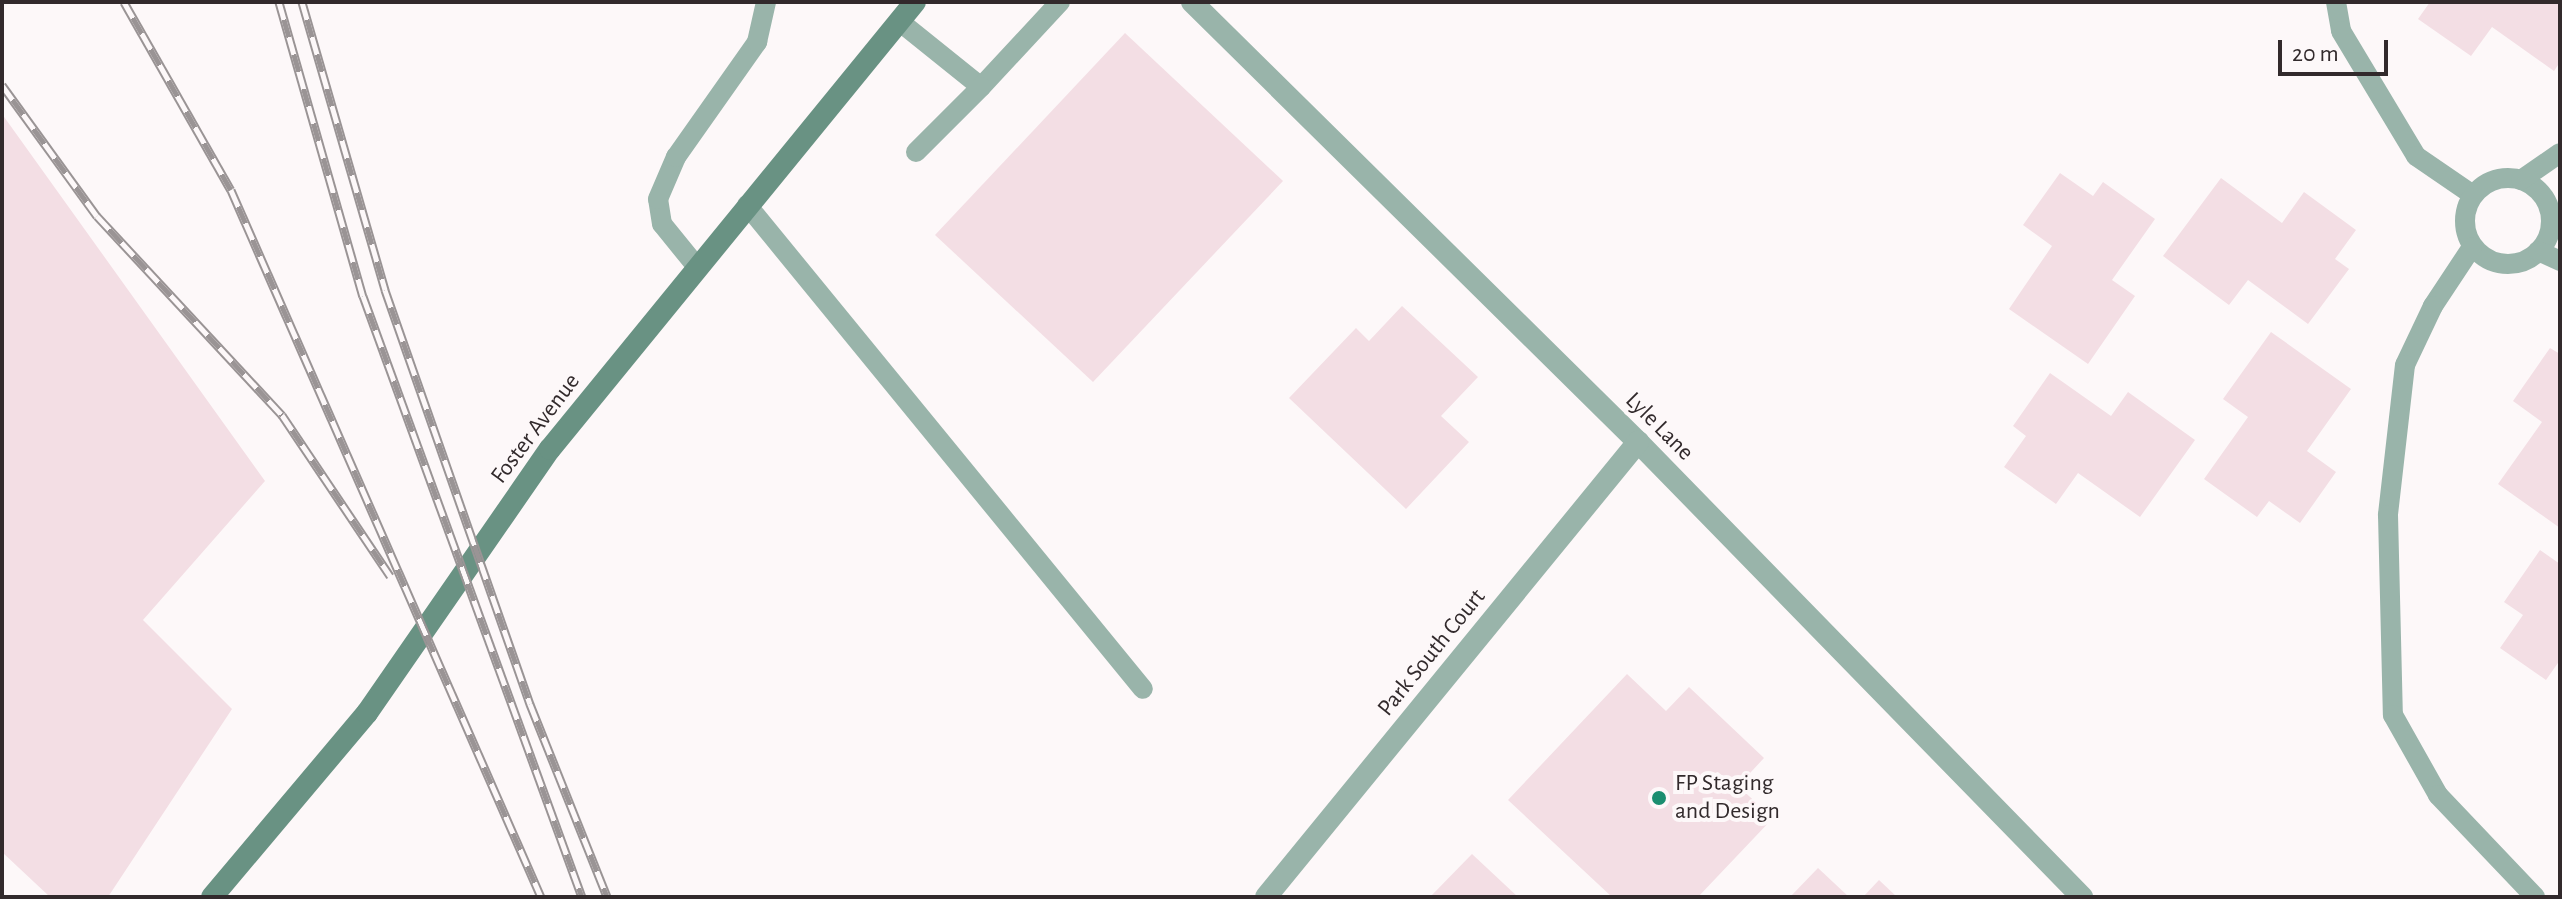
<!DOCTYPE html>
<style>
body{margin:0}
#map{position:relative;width:2562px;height:899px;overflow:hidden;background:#fdf8f9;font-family:"Alegreya Sans",sans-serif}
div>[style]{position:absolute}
.building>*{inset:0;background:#f3dee4}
.service>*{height:20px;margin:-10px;padding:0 10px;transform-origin:10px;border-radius:10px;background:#99b4aa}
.service>.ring{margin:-10px;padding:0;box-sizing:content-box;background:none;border:20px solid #99b4aa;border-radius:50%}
.minor>*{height:22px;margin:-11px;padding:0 11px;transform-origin:11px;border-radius:11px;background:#99b4aa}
.secondary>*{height:22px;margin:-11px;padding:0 11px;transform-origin:11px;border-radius:11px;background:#699283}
.rail>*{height:9px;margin-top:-4.5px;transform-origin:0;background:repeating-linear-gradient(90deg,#fdf8f9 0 18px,#9a9495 0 36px);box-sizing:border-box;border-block:2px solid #9a9495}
.dots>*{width:22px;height:22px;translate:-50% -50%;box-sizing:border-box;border:4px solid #fdf8f9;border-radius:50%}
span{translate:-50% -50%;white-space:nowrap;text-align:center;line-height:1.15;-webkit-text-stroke:8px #fdf8f9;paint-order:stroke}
.street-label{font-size:24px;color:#322a2c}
.poi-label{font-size:24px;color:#322a2c}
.left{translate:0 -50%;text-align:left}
.frame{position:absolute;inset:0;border:4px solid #322a2c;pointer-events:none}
.scale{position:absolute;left:2278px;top:40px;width:110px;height:36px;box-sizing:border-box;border:4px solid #322a2c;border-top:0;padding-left:10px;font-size:24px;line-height:28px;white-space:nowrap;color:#322a2c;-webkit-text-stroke:6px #fdf8f9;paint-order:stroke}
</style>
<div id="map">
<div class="building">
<i style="clip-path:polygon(2430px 2px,2560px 2px,2560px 62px,2554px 71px,2492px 27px,2471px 56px,2418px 19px)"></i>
<i style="clip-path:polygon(1125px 33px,1283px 181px,1093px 382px,935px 235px)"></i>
<i style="clip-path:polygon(2px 114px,265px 481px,143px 620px,232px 709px,108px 897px,50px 897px,2px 852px)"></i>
<i style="clip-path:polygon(2060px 173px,2093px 196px,2103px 182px,2155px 219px,2112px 280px,2135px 296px,2088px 364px,2009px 309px,2052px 246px,2023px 225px)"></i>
<i style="clip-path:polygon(2221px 178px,2282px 223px,2304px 192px,2356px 230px,2335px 259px,2349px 269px,2308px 324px,2248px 280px,2229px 305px,2163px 256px)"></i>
<i style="clip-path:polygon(1402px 306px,1478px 377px,1441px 416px,1469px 442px,1406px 509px,1289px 398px,1356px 328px,1369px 341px)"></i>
<i style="clip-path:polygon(2271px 332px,2351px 389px,2307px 451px,2336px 472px,2300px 523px,2269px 501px,2257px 517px,2204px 479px,2248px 417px,2223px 399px)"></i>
<i style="clip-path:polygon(2550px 348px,2560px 354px,2560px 528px,2498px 484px,2542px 422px,2513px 401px)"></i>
<i style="clip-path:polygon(2050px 373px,2111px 416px,2128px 392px,2195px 440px,2140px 517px,2078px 473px,2056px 504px,2004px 467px,2026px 436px,2013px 426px)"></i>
<i style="clip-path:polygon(2540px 550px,2560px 564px,2560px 660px,2546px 680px,2500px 648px,2523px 615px,2504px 602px)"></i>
<i style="clip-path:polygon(1627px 674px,1666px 711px,1689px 687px,1764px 758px,1738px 786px,1773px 818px,1698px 897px,1612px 897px,1508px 800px)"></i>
<i style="clip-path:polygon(1472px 854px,1518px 897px,1430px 897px)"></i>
<i style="clip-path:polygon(1818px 868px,1849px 897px,1790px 897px)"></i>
<i style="clip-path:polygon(1879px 880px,1897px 897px,1863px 897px)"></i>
</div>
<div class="service">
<i style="left:2336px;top:2px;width:29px;rotate:80deg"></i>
<i style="left:2341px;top:31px;width:146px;rotate:59deg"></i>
<i style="left:2416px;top:156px;width:69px;rotate:34.4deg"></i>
<i style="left:899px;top:21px;width:105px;rotate:38.8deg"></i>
<i style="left:981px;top:87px;width:116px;rotate:-47.1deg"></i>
<i style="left:916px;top:152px;width:92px;rotate:-45deg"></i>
<i class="ring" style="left:2465px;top:178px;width:66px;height:66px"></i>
<i style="left:2521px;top:180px;width:47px;rotate:-34.7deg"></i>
<i style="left:747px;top:205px;width:625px;rotate:50.71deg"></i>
<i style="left:2472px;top:247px;width:71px;rotate:123.5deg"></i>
<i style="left:2433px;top:306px;width:65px;rotate:115.4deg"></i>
<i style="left:2405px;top:365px;width:151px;rotate:96.5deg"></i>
<i style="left:2388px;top:515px;width:200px;rotate:88.6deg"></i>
<i style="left:2393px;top:715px;width:92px;rotate:60.6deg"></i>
<i style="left:2438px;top:795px;width:141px;rotate:46.4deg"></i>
<i style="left:2538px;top:251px;width:24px;rotate:24deg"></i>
<i style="left:697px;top:267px;width:55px;rotate:-129.1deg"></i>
<i style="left:662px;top:224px;width:25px;rotate:-99deg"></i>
<i style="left:658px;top:199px;width:46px;rotate:-66.8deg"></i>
<i style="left:676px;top:157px;width:141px;rotate:-54.8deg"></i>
<i style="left:757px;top:42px;width:41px;rotate:-77.3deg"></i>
</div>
<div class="minor">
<i style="left:1192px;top:2px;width:627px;rotate:44.61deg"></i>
<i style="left:1638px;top:442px;width:636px;rotate:45.7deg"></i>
<i style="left:1266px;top:897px;width:588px;rotate:-50.73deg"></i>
</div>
<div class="secondary">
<i style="left:212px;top:897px;width:241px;rotate:-49.9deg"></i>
<i style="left:367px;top:713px;width:321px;rotate:-55.3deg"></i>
<i style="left:550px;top:449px;width:577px;rotate:-50.77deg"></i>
</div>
<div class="rail">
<i style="left:124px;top:2px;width:216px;rotate:60.4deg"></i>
<i style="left:231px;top:190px;width:772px;rotate:66.32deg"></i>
<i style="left:279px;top:2px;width:306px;rotate:74.1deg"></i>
<i style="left:363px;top:296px;width:640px;rotate:69.98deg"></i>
<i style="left:302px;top:2px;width:300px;rotate:73.9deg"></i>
<i style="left:385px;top:290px;width:439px;rotate:70.7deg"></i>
<i style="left:530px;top:704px;width:208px;rotate:68.2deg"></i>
<i style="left:2px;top:85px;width:162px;rotate:54.1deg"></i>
<i style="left:97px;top:216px;width:272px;rotate:47.1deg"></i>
<i style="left:282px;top:415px;width:194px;rotate:56.1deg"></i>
</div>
<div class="dots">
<i style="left:1659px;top:798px;background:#1b8e70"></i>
</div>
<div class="street-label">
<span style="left:1659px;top:427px;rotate:45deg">Lyle Lane</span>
<span style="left:536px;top:429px;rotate:-53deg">Foster Avenue</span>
<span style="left:1432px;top:653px;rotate:-51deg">Park South Court</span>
</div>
<div class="poi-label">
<span class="left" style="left:1675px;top:798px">FP Staging<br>and Design</span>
</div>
<div class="frame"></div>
<div class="scale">20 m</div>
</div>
